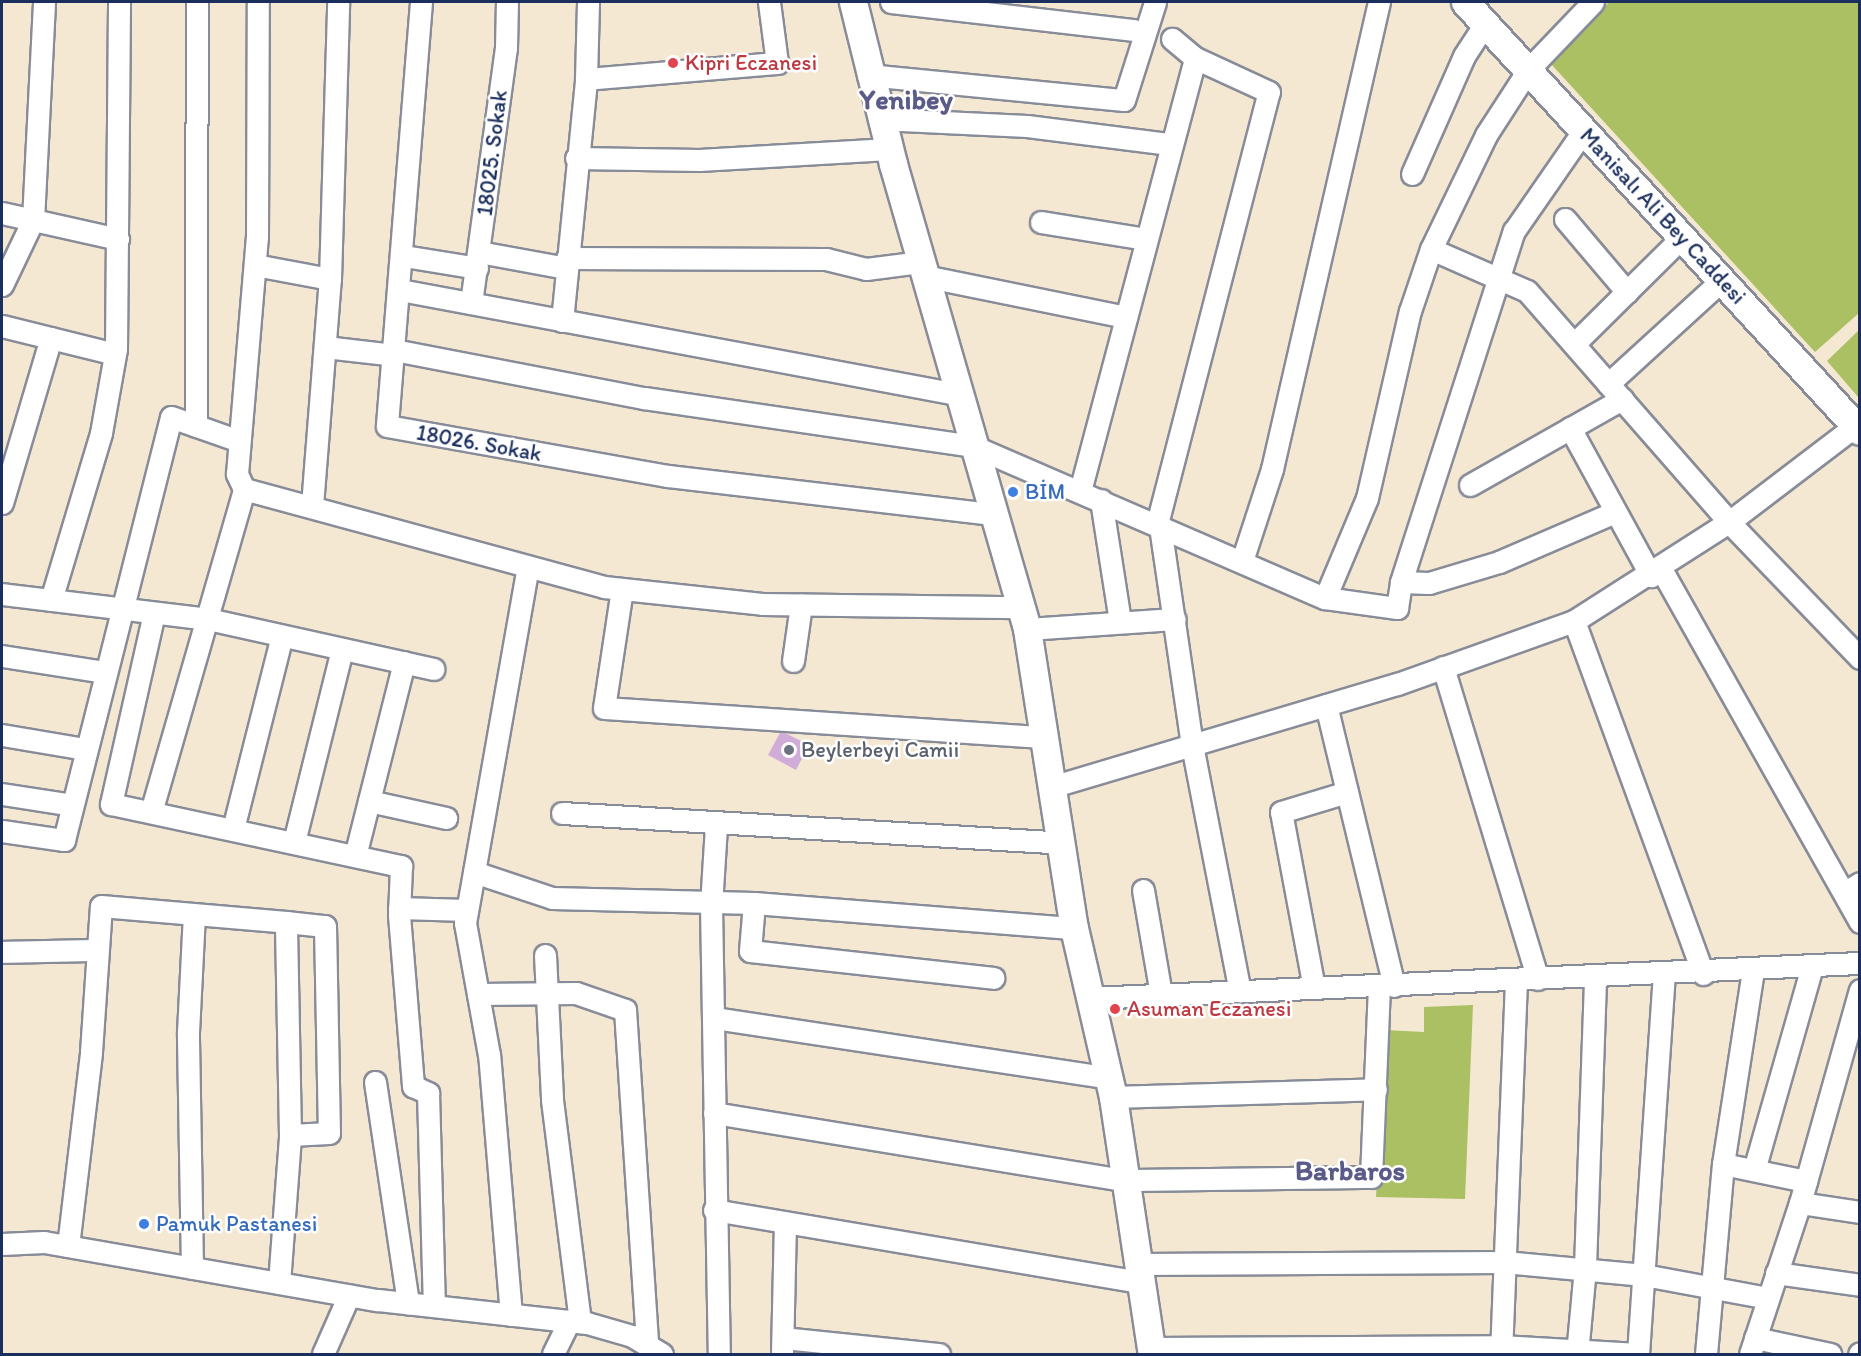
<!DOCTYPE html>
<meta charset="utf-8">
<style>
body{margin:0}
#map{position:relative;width:1861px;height:1356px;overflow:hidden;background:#f5e8d3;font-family:Itim,sans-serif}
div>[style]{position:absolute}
.green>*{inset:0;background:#abbf63}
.building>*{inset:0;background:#d0acd8}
.roads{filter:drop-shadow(2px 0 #888c98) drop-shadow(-2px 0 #888c98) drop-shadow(0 2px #888c98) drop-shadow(0 -2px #888c98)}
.minor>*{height:21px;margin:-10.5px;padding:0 10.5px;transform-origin:10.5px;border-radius:10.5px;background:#fff}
.major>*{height:27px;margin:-13.5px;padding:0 13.5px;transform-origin:13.5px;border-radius:13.5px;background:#fff}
.dots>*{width:16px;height:16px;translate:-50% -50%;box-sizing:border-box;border:3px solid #fff;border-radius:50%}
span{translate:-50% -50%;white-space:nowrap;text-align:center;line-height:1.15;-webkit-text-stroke:5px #fff;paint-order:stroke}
.health-label{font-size:22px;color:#be3a42}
.left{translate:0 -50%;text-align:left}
.street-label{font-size:22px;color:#1b2f5e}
.shop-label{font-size:22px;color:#366cbe}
.worship-label{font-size:22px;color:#5b616d}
.district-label{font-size:28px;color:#5a5b89;font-weight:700}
.frame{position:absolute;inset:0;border:3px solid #1b2f5e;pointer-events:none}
</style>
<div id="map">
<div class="green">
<i style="clip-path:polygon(1609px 2px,1859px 2px,1859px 313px,1815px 352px,1551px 64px)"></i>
<i style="clip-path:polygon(1859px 330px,1859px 398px,1827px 361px)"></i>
<i style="clip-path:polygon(1473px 1005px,1465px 1199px,1376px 1197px,1385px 1030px,1424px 1032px,1424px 1007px)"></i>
</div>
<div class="building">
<i style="clip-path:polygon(781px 731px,809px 745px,796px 770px,768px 755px)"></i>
</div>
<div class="roads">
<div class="minor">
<i style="left:421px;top:2px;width:425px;rotate:94.6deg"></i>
<i style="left:387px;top:426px;width:285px;rotate:10.1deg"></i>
<i style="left:668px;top:476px;width:327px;rotate:6.7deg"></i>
<i style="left:891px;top:2px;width:245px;rotate:6.6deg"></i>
<i style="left:868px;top:75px;width:257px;rotate:5.6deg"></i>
<i style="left:1124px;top:100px;width:103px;rotate:-72.4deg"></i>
<i style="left:586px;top:79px;width:192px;rotate:-4.8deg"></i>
<i style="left:777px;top:63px;width:62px;rotate:-97.5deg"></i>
<i style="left:880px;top:119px;width:147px;rotate:2.7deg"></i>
<i style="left:1027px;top:126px;width:144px;rotate:7.2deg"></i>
<i style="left:576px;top:158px;width:123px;rotate:0.9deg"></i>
<i style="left:699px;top:160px;width:190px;rotate:-3.3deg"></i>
<i style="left:1412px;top:174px;width:129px;rotate:-66.2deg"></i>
<i style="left:1464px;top:56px;width:38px;rotate:-57deg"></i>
<i style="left:2px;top:213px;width:119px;rotate:12.6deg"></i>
<i style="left:1565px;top:219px;width:96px;rotate:49.7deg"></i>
<i style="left:1041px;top:222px;width:106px;rotate:9.2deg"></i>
<i style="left:1431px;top:249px;width:105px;rotate:23.6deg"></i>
<i style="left:1527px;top:291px;width:307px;rotate:48.8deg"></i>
<i style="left:1729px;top:522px;width:189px;rotate:46.1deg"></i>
<i style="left:479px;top:252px;width:88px;rotate:10.4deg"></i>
<i style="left:404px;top:256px;width:74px;rotate:9.3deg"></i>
<i style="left:567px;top:258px;width:259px;rotate:0.2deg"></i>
<i style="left:826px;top:259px;width:41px;rotate:14deg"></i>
<i style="left:866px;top:269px;width:54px;rotate:-7.4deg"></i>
<i style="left:255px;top:265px;width:76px;rotate:10.6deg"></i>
<i style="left:924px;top:276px;width:206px;rotate:11.5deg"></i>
<i style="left:2px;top:285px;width:72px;rotate:-64.5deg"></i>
<i style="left:33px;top:220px;width:218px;rotate:-87.1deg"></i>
<i style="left:400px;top:290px;width:567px;rotate:10.58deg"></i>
<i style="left:471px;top:303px;width:257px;rotate:-82.2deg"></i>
<i style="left:506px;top:48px;width:46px;rotate:-88.8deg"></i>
<i style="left:562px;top:321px;width:243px;rotate:-84.3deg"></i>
<i style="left:586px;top:79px;width:77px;rotate:-88.5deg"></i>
<i style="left:2px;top:326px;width:116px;rotate:13.9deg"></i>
<i style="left:1574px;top:344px;width:153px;rotate:-44.7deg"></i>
<i style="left:325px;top:347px;width:69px;rotate:6.6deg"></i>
<i style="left:394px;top:350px;width:255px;rotate:10.9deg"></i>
<i style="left:644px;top:398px;width:332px;rotate:8.3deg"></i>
<i style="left:973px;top:446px;width:383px;rotate:23.4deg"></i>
<i style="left:1325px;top:598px;width:73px;rotate:7.9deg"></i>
<i style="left:1397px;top:608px;width:26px;rotate:-81deg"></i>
<i style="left:1401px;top:582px;width:369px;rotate:-72.2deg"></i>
<i style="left:1514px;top:231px;width:123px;rotate:-55.3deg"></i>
<i style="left:1608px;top:384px;width:154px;rotate:-42.4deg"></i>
<i style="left:196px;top:426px;width:424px;rotate:-89.9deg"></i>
<i style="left:1570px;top:428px;width:169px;rotate:61.3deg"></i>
<i style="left:1470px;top:485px;width:175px;rotate:-29.5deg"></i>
<i style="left:244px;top:489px;width:17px;rotate:-115deg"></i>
<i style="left:237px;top:474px;width:238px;rotate:-85.2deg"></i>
<i style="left:257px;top:237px;width:235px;rotate:-89.8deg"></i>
<i style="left:1080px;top:491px;width:448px;rotate:-75.1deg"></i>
<i style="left:1101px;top:500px;width:123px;rotate:81.1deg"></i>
<i style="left:2px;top:503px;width:172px;rotate:-73.5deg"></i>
<i style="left:312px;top:506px;width:228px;rotate:-85.5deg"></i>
<i style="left:330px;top:279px;width:277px;rotate:-88.3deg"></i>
<i style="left:1157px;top:524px;width:446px;rotate:-75.5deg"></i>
<i style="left:1269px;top:92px;width:81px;rotate:-155.3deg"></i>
<i style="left:1195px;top:58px;width:30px;rotate:-140deg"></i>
<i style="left:1160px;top:526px;width:221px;rotate:81.7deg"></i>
<i style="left:1192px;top:745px;width:251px;rotate:79deg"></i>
<i style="left:1242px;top:561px;width:97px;rotate:-71.9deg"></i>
<i style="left:1272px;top:469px;width:479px;rotate:-77.1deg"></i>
<i style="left:1661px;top:569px;width:405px;rotate:60.6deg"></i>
<i style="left:1401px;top:582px;width:28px;rotate:2deg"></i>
<i style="left:1429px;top:583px;width:73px;rotate:-16.7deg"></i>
<i style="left:1499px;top:562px;width:126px;rotate:-23.3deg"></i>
<i style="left:622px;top:589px;width:120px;rotate:98.6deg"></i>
<i style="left:604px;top:708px;width:440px;rotate:3.8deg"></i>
<i style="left:2px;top:594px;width:208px;rotate:6.9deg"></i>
<i style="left:208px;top:619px;width:231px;rotate:12.5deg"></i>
<i style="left:1325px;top:598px;width:108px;rotate:-67.2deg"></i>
<i style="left:1367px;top:498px;width:192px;rotate:-77.1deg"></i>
<i style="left:1410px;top:311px;width:65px;rotate:-71.3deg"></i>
<i style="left:1431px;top:249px;width:127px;rotate:-64.2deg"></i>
<i style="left:1486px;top:135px;width:77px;rotate:-57.1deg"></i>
<i style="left:1528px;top:70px;width:94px;rotate:-46.3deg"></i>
<i style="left:51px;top:600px;width:174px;rotate:-73.3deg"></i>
<i style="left:101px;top:433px;width:85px;rotate:-79.9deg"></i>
<i style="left:116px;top:349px;width:347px;rotate:-89.5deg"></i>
<i style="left:154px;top:613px;width:196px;rotate:102.7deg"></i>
<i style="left:111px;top:804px;width:297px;rotate:12.1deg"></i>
<i style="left:401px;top:866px;width:49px;rotate:92.3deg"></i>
<i style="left:399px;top:915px;width:172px;rotate:85.3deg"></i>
<i style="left:413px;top:1086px;width:17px;rotate:25deg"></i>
<i style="left:428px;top:1093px;width:213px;rotate:88.4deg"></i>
<i style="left:1574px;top:621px;width:376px;rotate:69.9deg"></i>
<i style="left:1027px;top:629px;width:148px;rotate:-3.9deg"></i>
<i style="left:2px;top:656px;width:103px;rotate:8.9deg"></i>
<i style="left:793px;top:661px;width:57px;rotate:-81.9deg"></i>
<i style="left:1443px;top:667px;width:326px;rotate:73.1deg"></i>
<i style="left:1326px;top:705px;width:289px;rotate:76.4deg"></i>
<i style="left:2px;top:735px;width:84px;rotate:9.6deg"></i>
<i style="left:1051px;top:787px;width:361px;rotate:-16.6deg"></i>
<i style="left:1397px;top:684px;width:188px;rotate:-19.6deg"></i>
<i style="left:1574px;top:621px;width:184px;rotate:-32.6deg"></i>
<i style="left:1729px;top:522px;width:158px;rotate:-37.3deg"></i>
<i style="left:2px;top:794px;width:71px;rotate:8.9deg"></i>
<i style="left:369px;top:801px;width:79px;rotate:12.4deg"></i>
<i style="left:151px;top:812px;width:336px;rotate:-73.9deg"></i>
<i style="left:244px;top:489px;width:373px;rotate:15.2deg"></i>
<i style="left:604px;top:587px;width:159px;rotate:6.1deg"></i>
<i style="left:762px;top:604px;width:259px;rotate:0.7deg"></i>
<i style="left:562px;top:813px;width:499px;rotate:3.4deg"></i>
<i style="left:716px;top:826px;width:79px;rotate:93.6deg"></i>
<i style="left:711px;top:905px;width:449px;rotate:89deg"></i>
<i style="left:233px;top:829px;width:199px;rotate:-75.8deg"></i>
<i style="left:2px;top:831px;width:63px;rotate:8.3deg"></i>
<i style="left:64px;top:840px;width:436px;rotate:-75.8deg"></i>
<i style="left:171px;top:417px;width:72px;rotate:19.4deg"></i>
<i style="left:294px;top:842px;width:199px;rotate:-76deg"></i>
<i style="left:355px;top:856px;width:200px;rotate:-75.8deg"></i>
<i style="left:474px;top:872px;width:82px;rotate:18.4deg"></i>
<i style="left:552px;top:898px;width:202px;rotate:1.4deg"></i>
<i style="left:754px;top:903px;width:321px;rotate:4.5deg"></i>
<i style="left:1143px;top:890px;width:106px;rotate:80.2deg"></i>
<i style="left:1844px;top:893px;width:19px;rotate:-32deg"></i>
<i style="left:754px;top:903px;width:48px;rotate:94.8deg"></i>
<i style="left:750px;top:951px;width:245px;rotate:6.3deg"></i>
<i style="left:399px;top:908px;width:68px;rotate:1.7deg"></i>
<i style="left:2px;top:952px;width:92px;rotate:-1.2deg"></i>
<i style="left:545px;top:955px;width:145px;rotate:87.2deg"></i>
<i style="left:552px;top:1100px;width:224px;rotate:82.8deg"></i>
<i style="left:1314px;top:988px;width:179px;rotate:-100.6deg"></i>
<i style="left:1281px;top:812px;width:69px;rotate:-16.9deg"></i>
<i style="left:478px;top:994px;width:98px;rotate:-0.6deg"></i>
<i style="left:576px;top:993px;width:52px;rotate:19.1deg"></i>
<i style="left:625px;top:1010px;width:336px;rotate:86.2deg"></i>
<i style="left:1091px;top:998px;width:770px;rotate:-2.61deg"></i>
<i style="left:714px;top:1018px;width:400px;rotate:8.6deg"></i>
<i style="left:375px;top:1082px;width:224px;rotate:81.5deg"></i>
<i style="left:1113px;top:1097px;width:263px;rotate:-1.7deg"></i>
<i style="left:714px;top:1113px;width:415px;rotate:9.3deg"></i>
<i style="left:1124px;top:1180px;width:247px;rotate:-0.7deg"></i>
<i style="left:1371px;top:1177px;width:191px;rotate:-87.6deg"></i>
<i style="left:1723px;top:1164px;width:85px;rotate:11.6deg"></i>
<i style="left:1754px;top:1170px;width:212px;rotate:-74.1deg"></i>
<i style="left:1800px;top:1203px;width:61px;rotate:8.5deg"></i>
<i style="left:714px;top:1210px;width:431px;rotate:9.6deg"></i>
<i style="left:2px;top:1244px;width:42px;rotate:-2.7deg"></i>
<i style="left:44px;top:1242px;width:339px;rotate:9.9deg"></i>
<i style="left:378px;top:1300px;width:210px;rotate:6.3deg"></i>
<i style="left:587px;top:1323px;width:47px;rotate:16.1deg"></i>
<i style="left:632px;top:1336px;width:35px;rotate:31deg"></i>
<i style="left:68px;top:1246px;width:195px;rotate:-83.2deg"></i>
<i style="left:91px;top:1052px;width:146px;rotate:-86.1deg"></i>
<i style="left:101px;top:906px;width:186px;rotate:4.9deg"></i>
<i style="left:286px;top:922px;width:39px;rotate:6deg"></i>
<i style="left:325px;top:926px;width:207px;rotate:88.9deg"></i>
<i style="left:329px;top:1133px;width:39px;rotate:177deg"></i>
<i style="left:290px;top:1135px;width:213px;rotate:-91.1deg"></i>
<i style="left:1137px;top:1264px;width:367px;rotate:-0.3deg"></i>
<i style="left:1504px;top:1262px;width:141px;rotate:5.3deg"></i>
<i style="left:1644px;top:1275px;width:126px;rotate:10.5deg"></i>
<i style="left:192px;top:1268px;width:236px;rotate:-91deg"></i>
<i style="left:188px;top:1032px;width:118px;rotate:-87.1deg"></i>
<i style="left:1776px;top:1273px;width:85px;rotate:8.1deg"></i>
<i style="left:279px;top:1283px;width:148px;rotate:-85.7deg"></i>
<i style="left:511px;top:1315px;width:261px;rotate:-94.8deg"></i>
<i style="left:489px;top:1055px;width:134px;rotate:-100.3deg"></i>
<i style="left:465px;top:923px;width:362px;rotate:-80deg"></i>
<i style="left:783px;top:1338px;width:157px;rotate:5.9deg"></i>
<i style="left:1755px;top:1338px;width:77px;rotate:12deg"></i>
<i style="left:1150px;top:1348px;width:351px;rotate:-0.3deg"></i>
<i style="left:1501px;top:1346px;width:137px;rotate:3.3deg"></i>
<i style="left:323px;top:1354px;width:64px;rotate:-66.2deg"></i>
<i style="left:553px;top:1354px;width:37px;rotate:-64deg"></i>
<i style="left:782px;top:1354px;width:130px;rotate:-88.7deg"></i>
<i style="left:1501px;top:1354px;width:375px;rotate:-87.7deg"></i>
<i style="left:1577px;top:1354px;width:87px;rotate:-84.7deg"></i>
<i style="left:1585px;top:1267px;width:289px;rotate:-88deg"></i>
<i style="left:1638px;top:1354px;width:380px;rotate:-86.1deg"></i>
<i style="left:1706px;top:1354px;width:191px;rotate:-84.9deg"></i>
<i style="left:1723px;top:1164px;width:196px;rotate:-81.2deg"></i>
<i style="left:1750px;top:1354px;width:159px;rotate:-71.7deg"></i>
<i style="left:1800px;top:1203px;width:221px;rotate:-74.3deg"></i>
<i style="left:1859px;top:1354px;width:1px;rotate:-45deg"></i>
</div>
<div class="major">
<i style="left:853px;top:2px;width:167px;rotate:76.1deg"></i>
<i style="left:893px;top:164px;width:484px;rotate:73.9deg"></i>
<i style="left:1027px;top:629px;width:303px;rotate:81.1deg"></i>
<i style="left:1074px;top:928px;width:173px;rotate:77deg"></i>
<i style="left:1113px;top:1097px;width:260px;rotate:81.4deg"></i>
<i style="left:1465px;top:2px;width:583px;rotate:47.36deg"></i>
</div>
</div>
<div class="dots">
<i style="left:673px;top:63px;background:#e0444e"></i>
<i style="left:1013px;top:492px;background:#3f7fe0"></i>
<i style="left:789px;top:750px;background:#6b7280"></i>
<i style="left:1115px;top:1009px;background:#e0444e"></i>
<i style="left:144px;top:1224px;background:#3f7fe0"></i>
</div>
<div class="health-label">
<span class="left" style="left:685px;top:63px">Kipri Eczanesi</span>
<span class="left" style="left:1127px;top:1009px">Asuman Eczanesi</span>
</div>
<div class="street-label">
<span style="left:492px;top:153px;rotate:-83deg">18025. Sokak</span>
<span style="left:1663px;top:216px;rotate:47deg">Manisalı Ali Bey Caddesi</span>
<span style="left:479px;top:443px;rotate:10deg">18026. Sokak</span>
</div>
<div class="shop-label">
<span class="left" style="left:1025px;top:492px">BİM</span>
<span class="left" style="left:156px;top:1224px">Pamuk Pastanesi</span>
</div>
<div class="worship-label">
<span class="left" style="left:801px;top:750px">Beylerbeyi Camii</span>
</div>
<div class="district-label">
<span style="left:906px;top:99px">Yenibey</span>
<span style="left:1350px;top:1170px">Barbaros</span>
</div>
<div class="frame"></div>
</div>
